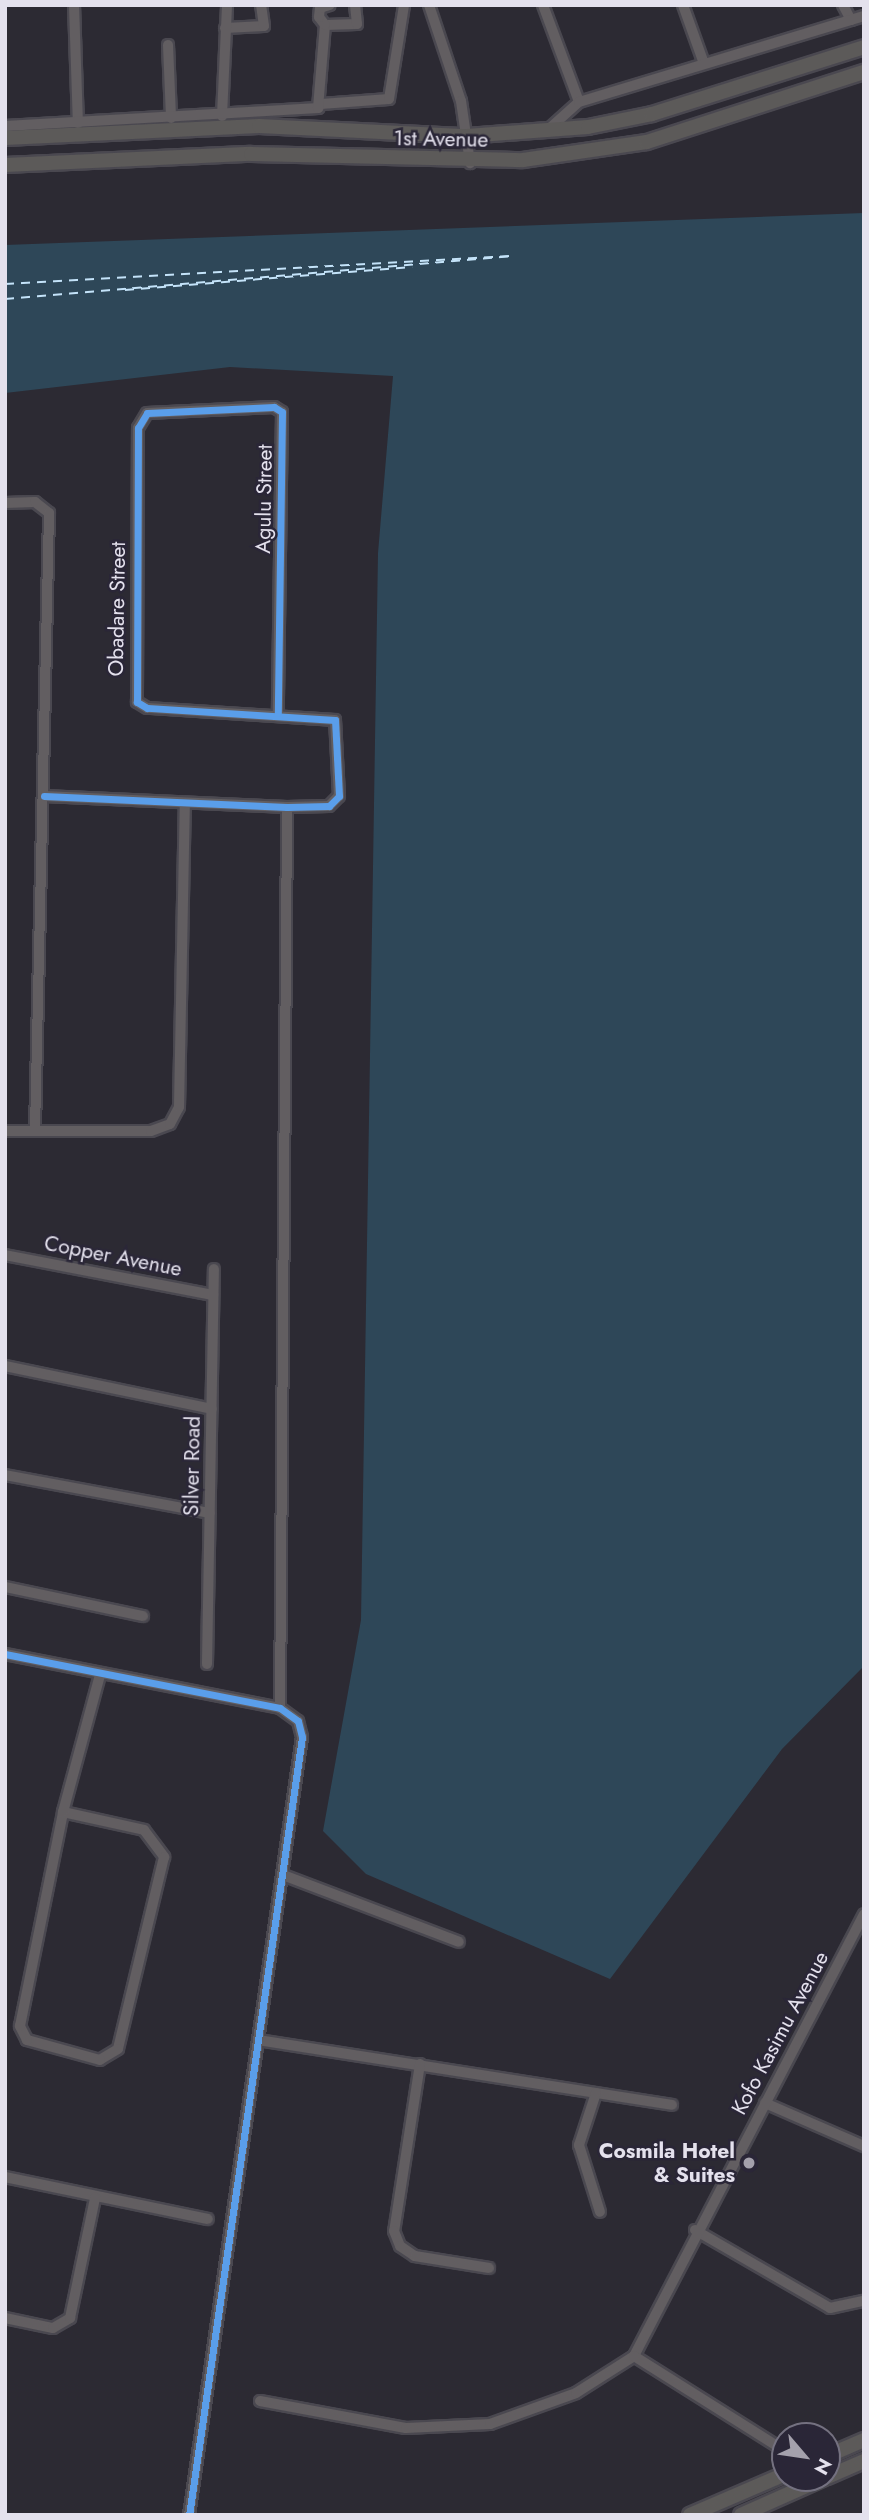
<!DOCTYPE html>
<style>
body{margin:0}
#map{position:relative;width:869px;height:2520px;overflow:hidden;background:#2c2a33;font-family:Jost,sans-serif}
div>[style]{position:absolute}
.water>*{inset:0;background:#2e4758}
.ferry>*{height:2px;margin-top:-1px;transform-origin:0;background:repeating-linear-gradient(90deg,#c4e3f9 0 9px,transparent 0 16px)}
.roads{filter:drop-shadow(2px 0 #4a4850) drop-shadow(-2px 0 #4a4850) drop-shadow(0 2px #4a4850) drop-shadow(0 -2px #4a4850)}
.street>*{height:10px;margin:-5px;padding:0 5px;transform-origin:5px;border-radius:5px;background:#625e61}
.secondary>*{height:14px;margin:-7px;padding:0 7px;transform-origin:7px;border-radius:7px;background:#5c5a59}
.cycleway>*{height:7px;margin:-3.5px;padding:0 3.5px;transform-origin:3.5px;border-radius:3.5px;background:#5a9eea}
.dots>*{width:19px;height:19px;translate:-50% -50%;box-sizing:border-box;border:4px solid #2a2637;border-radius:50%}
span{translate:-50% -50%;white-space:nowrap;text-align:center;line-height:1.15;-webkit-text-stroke:5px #2a2637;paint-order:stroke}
.street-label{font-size:21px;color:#e4e1ed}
.poi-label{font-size:21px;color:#e4e1ed;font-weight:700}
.right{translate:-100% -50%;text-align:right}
.frame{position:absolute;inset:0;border:7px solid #e4e1ed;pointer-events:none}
.north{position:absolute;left:771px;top:2422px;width:70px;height:70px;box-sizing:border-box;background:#2a2637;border:2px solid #747180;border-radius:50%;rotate:119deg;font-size:19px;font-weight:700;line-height:28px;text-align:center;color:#e4e1ed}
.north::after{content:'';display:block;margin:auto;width:24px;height:32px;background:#a4a1ac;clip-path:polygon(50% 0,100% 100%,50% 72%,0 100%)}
</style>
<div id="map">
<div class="water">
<i style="clip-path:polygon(864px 213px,864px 1666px,782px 1749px,610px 1979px,366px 1874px,323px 1831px,361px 1620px,378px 553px,393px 376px,230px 367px,5px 393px,5px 245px)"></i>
</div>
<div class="ferry">
<i style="left:5px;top:284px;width:506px;rotate:-3.17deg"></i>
<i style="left:125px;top:290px;width:288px;rotate:-4.6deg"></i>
<i style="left:5px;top:299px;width:511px;rotate:-4.83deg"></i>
</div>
<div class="roads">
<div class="street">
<i style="left:74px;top:5px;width:118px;rotate:88.1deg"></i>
<i style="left:429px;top:5px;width:101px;rotate:71.6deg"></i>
<i style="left:461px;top:101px;width:63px;rotate:81.7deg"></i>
<i style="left:543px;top:5px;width:103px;rotate:69.6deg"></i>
<i style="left:683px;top:5px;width:59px;rotate:70.3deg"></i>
<i style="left:843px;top:5px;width:17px;rotate:62deg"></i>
<i style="left:325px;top:25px;width:32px;rotate:-2deg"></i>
<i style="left:357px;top:24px;width:19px;rotate:-96deg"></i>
<i style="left:225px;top:28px;width:39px;rotate:-3deg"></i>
<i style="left:264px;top:26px;width:21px;rotate:-98deg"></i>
<i style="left:168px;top:45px;width:73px;rotate:87.6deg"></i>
<i style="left:321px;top:104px;width:68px;rotate:-4.2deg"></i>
<i style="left:389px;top:99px;width:95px;rotate:-80.9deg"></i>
<i style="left:222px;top:116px;width:111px;rotate:-87.4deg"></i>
<i style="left:5px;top:126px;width:314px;rotate:-3.3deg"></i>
<i style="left:318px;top:108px;width:83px;rotate:-85.2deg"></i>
<i style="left:325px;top:25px;width:10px;rotate:-127deg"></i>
<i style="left:319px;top:17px;width:9px;rotate:-84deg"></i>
<i style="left:320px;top:8px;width:10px;rotate:-17deg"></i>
<i style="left:550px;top:128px;width:39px;rotate:-42deg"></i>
<i style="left:579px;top:102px;width:298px;rotate:-16.8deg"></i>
<i style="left:5px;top:503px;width:30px;rotate:-2deg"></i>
<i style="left:35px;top:502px;width:18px;rotate:38deg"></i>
<i style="left:49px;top:513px;width:618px;rotate:91.3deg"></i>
<i style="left:44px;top:796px;width:243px;rotate:2.6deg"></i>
<i style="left:287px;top:807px;width:42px;rotate:-1.4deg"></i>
<i style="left:329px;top:806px;width:14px;rotate:-45deg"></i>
<i style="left:339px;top:796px;width:76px;rotate:-93deg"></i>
<i style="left:335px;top:720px;width:188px;rotate:-176.3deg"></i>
<i style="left:147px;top:708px;width:12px;rotate:-149deg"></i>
<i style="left:137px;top:702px;width:274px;rotate:-89.8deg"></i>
<i style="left:138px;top:428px;width:17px;rotate:-59deg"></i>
<i style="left:147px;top:413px;width:127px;rotate:-2.7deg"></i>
<i style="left:274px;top:407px;width:9px;rotate:32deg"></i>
<i style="left:282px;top:412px;width:301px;rotate:90.8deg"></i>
<i style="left:5px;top:1131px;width:146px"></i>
<i style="left:151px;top:1131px;width:20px;rotate:-20deg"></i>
<i style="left:170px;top:1124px;width:19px;rotate:-62deg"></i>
<i style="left:179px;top:1107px;width:304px;rotate:-88.9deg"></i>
<i style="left:5px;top:1255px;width:212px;rotate:10.9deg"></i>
<i style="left:5px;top:1366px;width:211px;rotate:11.7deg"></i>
<i style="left:5px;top:1475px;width:208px;rotate:10.5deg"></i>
<i style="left:5px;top:1587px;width:141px;rotate:11.9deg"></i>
<i style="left:5px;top:1654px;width:280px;rotate:11.1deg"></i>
<i style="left:280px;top:1708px;width:22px;rotate:36deg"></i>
<i style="left:298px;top:1721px;width:16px;rotate:76deg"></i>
<i style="left:302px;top:1737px;width:786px;rotate:98.26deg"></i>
<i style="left:207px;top:1664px;width:395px;rotate:-89deg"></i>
<i style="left:280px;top:1708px;width:901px;rotate:-89.55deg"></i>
<i style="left:63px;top:1812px;width:83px;rotate:12.5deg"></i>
<i style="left:144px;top:1830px;width:34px;rotate:53deg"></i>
<i style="left:164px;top:1857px;width:197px;rotate:103.5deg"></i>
<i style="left:118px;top:2049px;width:21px;rotate:149deg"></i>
<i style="left:100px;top:2060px;width:76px;rotate:-164.7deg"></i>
<i style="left:27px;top:2040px;width:16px;rotate:-117deg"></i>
<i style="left:20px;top:2026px;width:218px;rotate:-78.6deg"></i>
<i style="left:63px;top:1812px;width:142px;rotate:-74.9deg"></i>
<i style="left:283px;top:1875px;width:188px;rotate:20.8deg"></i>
<i style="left:258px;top:2040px;width:419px;rotate:8.9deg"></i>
<i style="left:420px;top:2064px;width:169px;rotate:98.8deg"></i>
<i style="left:394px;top:2231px;width:16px;rotate:68deg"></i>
<i style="left:400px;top:2246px;width:18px;rotate:34deg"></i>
<i style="left:415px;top:2256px;width:75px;rotate:9.2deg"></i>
<i style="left:596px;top:2093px;width:55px;rotate:108.1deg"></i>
<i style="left:579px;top:2145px;width:70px;rotate:72.6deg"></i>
<i style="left:765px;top:2103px;width:108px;rotate:23.5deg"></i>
<i style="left:5px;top:2177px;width:207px;rotate:11.7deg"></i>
<i style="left:695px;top:2230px;width:156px;rotate:30deg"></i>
<i style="left:830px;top:2308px;width:35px;rotate:-12deg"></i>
<i style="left:5px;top:2318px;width:49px;rotate:11.8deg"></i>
<i style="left:53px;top:2328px;width:20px;rotate:-30deg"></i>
<i style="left:70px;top:2318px;width:123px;rotate:-78.2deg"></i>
<i style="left:634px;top:2356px;width:498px;rotate:-62.5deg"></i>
<i style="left:260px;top:2401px;width:148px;rotate:10.5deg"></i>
<i style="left:406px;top:2428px;width:84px;rotate:-2.7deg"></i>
<i style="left:490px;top:2424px;width:91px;rotate:-19.8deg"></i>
<i style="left:576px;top:2393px;width:69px;rotate:-32.5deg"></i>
<i style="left:634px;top:2356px;width:178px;rotate:32.2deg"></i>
</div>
<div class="secondary">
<i style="left:5px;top:138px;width:254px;rotate:-2.7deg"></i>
<i style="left:259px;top:126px;width:208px;rotate:2.8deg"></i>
<i style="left:467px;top:136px;width:121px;rotate:-4.3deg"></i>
<i style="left:588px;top:127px;width:65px;rotate:-11.5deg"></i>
<i style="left:652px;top:114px;width:222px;rotate:-17.5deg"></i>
<i style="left:5px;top:165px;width:246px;rotate:-2.6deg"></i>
<i style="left:251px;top:154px;width:272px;rotate:1.3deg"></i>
<i style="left:523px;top:160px;width:125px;rotate:-8.3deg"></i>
<i style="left:647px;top:142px;width:228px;rotate:-17.9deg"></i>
<i style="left:827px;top:2456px;width:40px;rotate:-23.4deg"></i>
<i style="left:827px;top:2477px;width:40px;rotate:-23.4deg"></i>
<i style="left:690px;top:2515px;width:103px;rotate:-23.3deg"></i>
<i style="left:741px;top:2515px;width:91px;rotate:-24deg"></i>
</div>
</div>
<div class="cycleway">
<i style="left:44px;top:796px;width:243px;rotate:2.6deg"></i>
<i style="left:287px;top:807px;width:42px;rotate:-1.4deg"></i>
<i style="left:329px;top:806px;width:14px;rotate:-45deg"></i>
<i style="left:339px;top:796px;width:76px;rotate:-93deg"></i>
<i style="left:335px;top:720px;width:188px;rotate:-176.3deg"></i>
<i style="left:147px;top:708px;width:12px;rotate:-149deg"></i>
<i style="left:137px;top:702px;width:274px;rotate:-89.8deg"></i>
<i style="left:138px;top:428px;width:17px;rotate:-59deg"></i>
<i style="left:147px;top:413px;width:127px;rotate:-2.7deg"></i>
<i style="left:274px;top:407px;width:9px;rotate:32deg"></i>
<i style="left:282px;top:412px;width:301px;rotate:90.8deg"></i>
<i style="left:5px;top:1654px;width:280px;rotate:11.1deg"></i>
<i style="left:280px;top:1708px;width:22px;rotate:36deg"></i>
<i style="left:298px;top:1721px;width:16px;rotate:76deg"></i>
<i style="left:302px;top:1737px;width:786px;rotate:98.26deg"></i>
</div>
<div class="dots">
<i style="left:749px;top:2163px;background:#a4a1ac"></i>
</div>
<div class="street-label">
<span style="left:441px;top:139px;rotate:1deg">1st Avenue</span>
<span style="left:264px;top:499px;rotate:-89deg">Agulu Street</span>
<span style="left:117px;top:609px;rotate:-89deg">Obadare Street</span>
<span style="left:113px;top:1256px;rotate:11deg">Copper Avenue</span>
<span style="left:192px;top:1466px;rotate:-89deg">Silver Road</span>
<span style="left:780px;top:2033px;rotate:-62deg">Kofo Kasimu Avenue</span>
</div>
<div class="poi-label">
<span class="right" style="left:735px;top:2163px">Cosmila Hotel<br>&amp; Suites</span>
</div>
<div class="frame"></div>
<div class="north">N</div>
</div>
